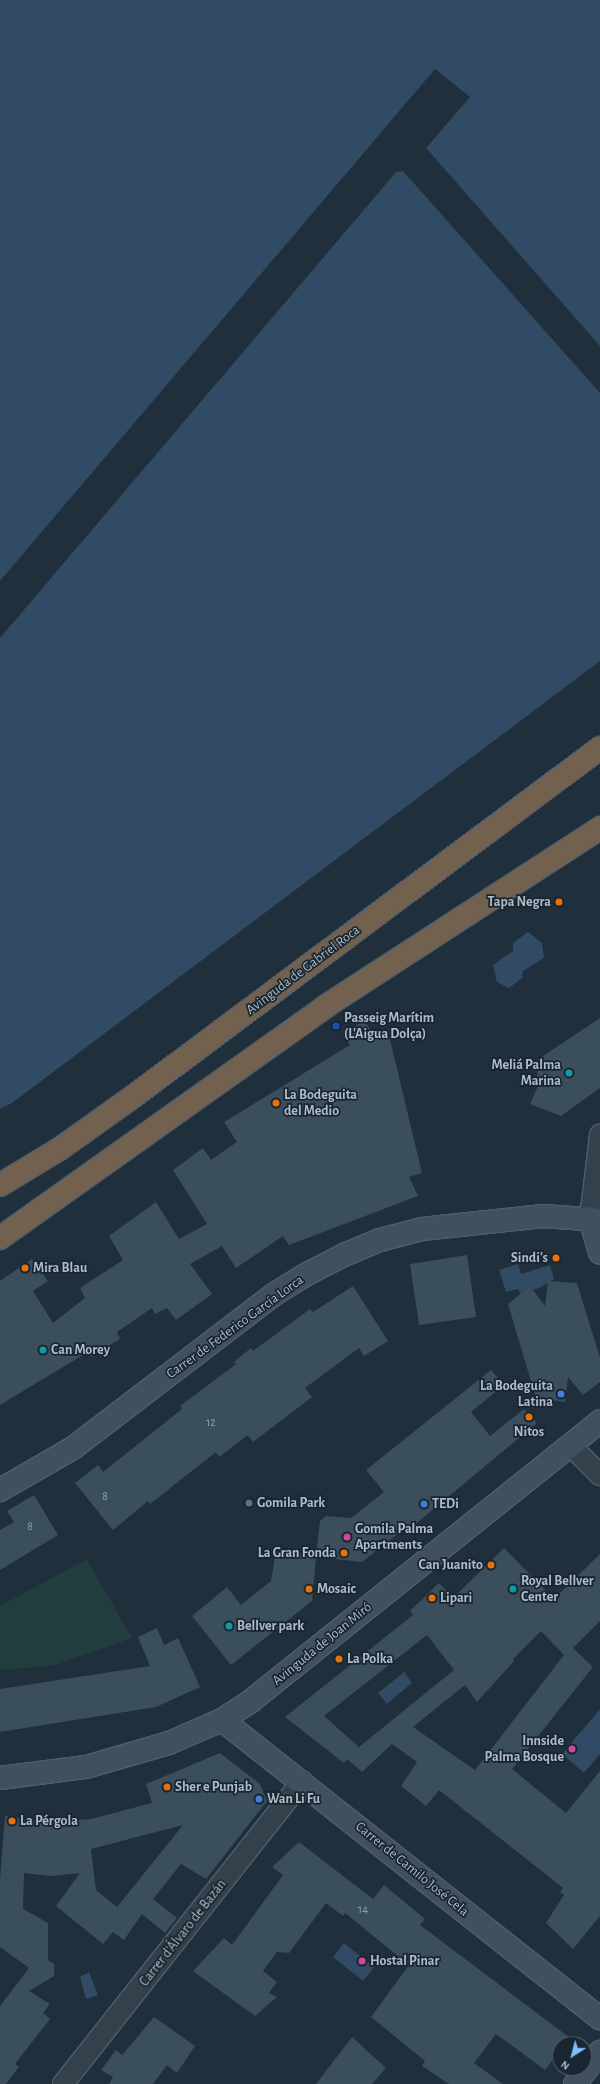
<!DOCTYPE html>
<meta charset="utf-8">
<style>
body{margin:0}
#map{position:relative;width:600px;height:2084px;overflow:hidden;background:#1f2f3c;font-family:"Alegreya Sans",sans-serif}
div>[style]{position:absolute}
.green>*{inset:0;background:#213d3d}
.water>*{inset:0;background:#304b63}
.building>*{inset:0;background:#3b4e5b}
.roads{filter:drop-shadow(1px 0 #515e6a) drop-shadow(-1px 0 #515e6a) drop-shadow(0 1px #515e6a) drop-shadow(0 -1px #515e6a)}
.street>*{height:20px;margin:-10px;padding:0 10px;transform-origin:10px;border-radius:10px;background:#33414c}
.secondary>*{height:22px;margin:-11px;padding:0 11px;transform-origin:11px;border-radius:11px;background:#41505f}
.highway>*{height:22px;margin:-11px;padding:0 11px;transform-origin:11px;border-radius:11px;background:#736150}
.dots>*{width:11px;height:11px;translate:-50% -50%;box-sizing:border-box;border:2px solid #192631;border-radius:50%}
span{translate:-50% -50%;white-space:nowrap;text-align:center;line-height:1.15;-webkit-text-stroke:3.5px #192631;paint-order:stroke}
.number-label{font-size:12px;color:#91a0ad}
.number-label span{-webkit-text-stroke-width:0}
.poi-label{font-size:14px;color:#aebbc8;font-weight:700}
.right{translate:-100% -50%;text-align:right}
.left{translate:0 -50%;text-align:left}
.street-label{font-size:14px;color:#aebbc8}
.north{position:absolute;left:552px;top:2036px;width:40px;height:40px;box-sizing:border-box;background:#192631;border:1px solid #55626d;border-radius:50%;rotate:216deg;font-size:11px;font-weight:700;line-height:16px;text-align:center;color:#aebbc8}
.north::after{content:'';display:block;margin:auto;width:14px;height:18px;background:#7cbfff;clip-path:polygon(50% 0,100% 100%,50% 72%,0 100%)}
</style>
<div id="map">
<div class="green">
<i style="clip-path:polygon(87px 1559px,132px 1638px,53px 1666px,0 1670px,0 1606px)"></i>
</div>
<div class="water">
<i style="clip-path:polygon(0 0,600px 0,600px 346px,426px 148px,470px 97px,435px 69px,0 581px)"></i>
<i style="clip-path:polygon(403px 171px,600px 393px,600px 661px,12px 1103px,0 1109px,0 638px,396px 172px)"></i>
<i style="clip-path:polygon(528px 932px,542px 943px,544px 958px,523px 971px,522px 978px,509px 988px,497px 982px,493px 965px,513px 951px,513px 943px)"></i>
<i style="clip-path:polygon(518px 1264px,521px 1274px,550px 1265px,554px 1279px,541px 1287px,533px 1290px,530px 1286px,520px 1294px,518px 1289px,506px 1292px,499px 1270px)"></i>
<i style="clip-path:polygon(404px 1672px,412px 1683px,387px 1704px,378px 1693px)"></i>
<i style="clip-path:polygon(600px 1709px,600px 1754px,584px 1773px,562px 1754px)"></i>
<i style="clip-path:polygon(344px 1943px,374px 1967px,363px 1981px,333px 1957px)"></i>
<i style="clip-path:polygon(89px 1972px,98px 1995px,86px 1999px,80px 1977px)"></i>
</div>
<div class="building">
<i style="clip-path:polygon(600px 1018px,600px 1088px,561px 1116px,530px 1104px,538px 1086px,537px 1060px)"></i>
<i style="clip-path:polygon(364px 1020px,374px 1036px,388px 1031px,422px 1173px,409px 1177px,418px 1196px,289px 1245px,283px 1236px,236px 1268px,222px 1246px,190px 1264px,212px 1294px,176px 1320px,167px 1308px,155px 1314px,152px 1308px,117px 1332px,120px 1339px,91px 1357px,88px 1352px,0 1405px,0 1281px,32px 1259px,48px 1281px,33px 1291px,53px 1323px,85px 1298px,80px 1288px,123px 1260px,109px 1236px,156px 1202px,179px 1239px,207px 1224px,173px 1170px,203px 1148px,211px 1160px,237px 1142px,224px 1122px,350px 1045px,343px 1035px)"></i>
<i style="clip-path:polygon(467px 1255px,476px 1317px,419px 1325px,410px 1264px)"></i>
<i style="clip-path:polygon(548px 1281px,577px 1283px,600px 1358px,600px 1382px,583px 1395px,568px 1377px,565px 1402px,536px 1398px,508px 1304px,530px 1286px,545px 1306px)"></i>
<i style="clip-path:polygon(353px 1286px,388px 1341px,364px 1356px,359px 1348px,305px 1388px,312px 1397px,253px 1442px,248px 1435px,219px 1457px,216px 1452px,150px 1504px,148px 1501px,113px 1530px,75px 1483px,98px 1465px,103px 1472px,182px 1409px,180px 1406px,236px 1364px,234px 1362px,251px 1348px,253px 1351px,268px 1340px,310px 1309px,313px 1312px)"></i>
<i style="clip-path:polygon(491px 1370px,504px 1385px,471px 1412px,490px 1436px,524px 1409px,537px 1423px,412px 1527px,410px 1524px,362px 1562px,316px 1557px,312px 1601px,231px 1665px,192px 1616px,227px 1587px,241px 1605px,271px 1581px,275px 1556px,281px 1551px,316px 1554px,320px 1521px,326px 1516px,351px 1518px,384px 1492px,366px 1470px)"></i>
<i style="clip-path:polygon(34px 1495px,58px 1535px,0 1570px,0 1530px,14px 1522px,7px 1511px)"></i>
<i style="clip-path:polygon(evenodd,504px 1548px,554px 1599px,600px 1554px,600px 1621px,573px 1648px,593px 1667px,512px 1769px,566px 1813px,600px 1771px,600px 1916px,573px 1949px,546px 1923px,564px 1895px,560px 1892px,563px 1888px,439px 1790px,426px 1806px,401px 1786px,417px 1762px,392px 1744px,362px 1772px,347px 1759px,344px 1763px,285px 1717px,413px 1615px,410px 1611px,439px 1583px,453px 1598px,504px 1548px,541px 1631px,564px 1655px,475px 1770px,413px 1727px,465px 1685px,477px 1702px,514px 1661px,513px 1659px,541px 1631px,504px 1548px,427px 1635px,454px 1670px,359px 1747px,324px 1716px,427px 1635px)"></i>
<i style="clip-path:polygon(157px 1628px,164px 1645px,178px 1638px,200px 1687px,156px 1707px,0 1732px,0 1689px,150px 1666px,138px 1637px)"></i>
<i style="clip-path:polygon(evenodd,220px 1753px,260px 1784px,267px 1801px,206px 1879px,181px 1864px,153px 1899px,177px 1918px,165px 1933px,142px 1914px,124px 1940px,113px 1932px,103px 1944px,56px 1906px,80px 1873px,50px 1876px,24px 1873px,23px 1909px,48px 1923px,48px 1960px,54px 1964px,54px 1976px,29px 1991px,50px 2004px,43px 2013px,50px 2019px,15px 2064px,19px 2067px,6px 2084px,0 2084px,0 2006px,29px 1968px,0 1947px,0 1879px,5px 1816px,43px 1822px,91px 1819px,152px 1803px,146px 1784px,220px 1753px,183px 1825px,117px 1907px,96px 1890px,91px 1849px,183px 1825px)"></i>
<i style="clip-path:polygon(299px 1842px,373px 1899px,384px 1885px,425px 1919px,420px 1925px,570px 2038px,565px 2044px,560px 2044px,560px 2050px,545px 2070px,496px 2034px,474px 2063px,503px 2084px,449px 2084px,422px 2066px,425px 2061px,371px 2017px,409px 1965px,345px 1913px,343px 1916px,326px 1903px,289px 1953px,277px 1952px,263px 1971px,277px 1982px,269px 1993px,277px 1997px,255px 2016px,193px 1971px,224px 1938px,232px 1945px,283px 1875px,272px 1867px)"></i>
<i style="clip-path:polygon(154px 2017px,195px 2046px,177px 2073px,167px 2065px,153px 2084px,109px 2084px,113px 2077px,101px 2070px,116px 2050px,122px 2055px)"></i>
<i style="clip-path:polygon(352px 2037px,386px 2068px,372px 2084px,316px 2084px)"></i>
</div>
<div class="roads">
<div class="street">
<i style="left:590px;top:1218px;width:84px;rotate:-83.1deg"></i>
<i style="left:571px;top:1446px;width:41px;rotate:45deg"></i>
<i style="left:63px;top:2084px;width:386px;rotate:-51.7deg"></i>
</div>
<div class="secondary">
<i style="left:590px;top:1218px;width:36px;rotate:74deg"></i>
<i style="left:0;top:1490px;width:84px;rotate:-29.9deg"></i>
<i style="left:73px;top:1448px;width:252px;rotate:-37.4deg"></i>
<i style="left:273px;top:1295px;width:40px;rotate:-32deg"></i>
<i style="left:307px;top:1274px;width:42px;rotate:-27.2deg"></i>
<i style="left:344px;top:1255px;width:39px;rotate:-23deg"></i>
<i style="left:380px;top:1240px;width:43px;rotate:-14.7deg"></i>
<i style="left:422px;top:1229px;width:122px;rotate:-6.1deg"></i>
<i style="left:543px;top:1216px;width:57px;rotate:4deg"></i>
<i style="left:222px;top:1720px;width:482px;rotate:38.3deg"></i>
<i style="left:0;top:1778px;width:87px;rotate:-7.3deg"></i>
<i style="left:86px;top:1767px;width:86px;rotate:-16.1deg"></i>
<i style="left:169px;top:1743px;width:58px;rotate:-23.5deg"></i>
<i style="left:222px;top:1720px;width:35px;rotate:-33deg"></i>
<i style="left:251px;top:1701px;width:447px;rotate:-38.7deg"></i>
<i style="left:575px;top:2084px;width:41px;rotate:-52deg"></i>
</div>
<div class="highway">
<i style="left:0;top:1185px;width:71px;rotate:-31.2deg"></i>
<i style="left:61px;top:1148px;width:90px;rotate:-35.5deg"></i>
<i style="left:134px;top:1096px;width:582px;rotate:-36.75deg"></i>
<i style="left:0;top:1238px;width:400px;rotate:-35.4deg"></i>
<i style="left:326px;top:1006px;width:327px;rotate:-33deg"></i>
</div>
</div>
<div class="dots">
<i style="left:559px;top:902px;background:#e8710a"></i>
<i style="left:336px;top:1026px;background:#1a4fb4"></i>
<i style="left:569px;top:1073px;background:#0f9aa8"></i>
<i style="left:276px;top:1103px;background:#e8710a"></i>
<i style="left:556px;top:1258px;background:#e8710a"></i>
<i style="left:25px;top:1268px;background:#e8710a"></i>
<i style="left:43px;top:1350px;background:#0f9aa8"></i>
<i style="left:561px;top:1394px;background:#3f7fe0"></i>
<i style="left:529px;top:1417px;background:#e8710a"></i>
<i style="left:249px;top:1503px;background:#5c6f8a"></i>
<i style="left:424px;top:1504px;background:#3f7fe0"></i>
<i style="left:347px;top:1537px;background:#d1479c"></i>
<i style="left:344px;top:1553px;background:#e8710a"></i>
<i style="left:491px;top:1565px;background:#e8710a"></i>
<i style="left:309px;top:1589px;background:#e8710a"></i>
<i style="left:513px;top:1589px;background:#0f9aa8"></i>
<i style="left:432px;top:1598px;background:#e8710a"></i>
<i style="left:229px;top:1626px;background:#0f9aa8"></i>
<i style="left:339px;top:1659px;background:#e8710a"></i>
<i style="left:572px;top:1749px;background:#d1479c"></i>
<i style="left:167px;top:1787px;background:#e8710a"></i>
<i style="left:259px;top:1799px;background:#3f7fe0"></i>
<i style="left:12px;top:1821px;background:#e8710a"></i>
<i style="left:362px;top:1961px;background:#d1479c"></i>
</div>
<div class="number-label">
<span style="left:211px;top:1423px">12</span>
<span style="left:105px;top:1497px">8</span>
<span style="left:30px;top:1527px">8</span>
<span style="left:363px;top:1910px">14</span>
</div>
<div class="poi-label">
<span class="right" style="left:551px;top:902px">Tapa Negra</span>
<span class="left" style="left:344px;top:1026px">Passeig Marítim<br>(L'Aigua Dolça)</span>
<span class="right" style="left:561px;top:1073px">Meliá Palma<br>Marina</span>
<span class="left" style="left:284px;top:1103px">La Bodeguita<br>del Medio</span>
<span class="right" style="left:548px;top:1258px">Sindi's</span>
<span class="left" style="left:33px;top:1268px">Mira Blau</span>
<span class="left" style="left:51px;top:1350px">Can Morey</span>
<span class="right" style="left:553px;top:1394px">La Bodeguita<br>Latina</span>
<span style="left:529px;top:1432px">Nitos</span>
<span class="left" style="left:257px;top:1503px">Gomila Park</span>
<span class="left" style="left:432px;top:1504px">TEDi</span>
<span class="left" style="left:355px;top:1537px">Gomila Palma<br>Apartments</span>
<span class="right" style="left:336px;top:1553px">La Gran Fonda</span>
<span class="right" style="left:483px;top:1565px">Can Juanito</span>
<span class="left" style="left:521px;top:1589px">Royal Bellver<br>Center</span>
<span class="left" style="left:317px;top:1589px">Mosaic</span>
<span class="left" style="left:440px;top:1598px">Lipari</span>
<span class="left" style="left:237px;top:1626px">Bellver park</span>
<span class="left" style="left:347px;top:1659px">La Polka</span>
<span class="right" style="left:564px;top:1749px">Innside<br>Palma Bosque</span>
<span class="left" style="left:175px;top:1787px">Sher e Punjab</span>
<span class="left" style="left:267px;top:1799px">Wan Li Fu</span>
<span class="left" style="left:20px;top:1821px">La Pérgola</span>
<span class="left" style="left:370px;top:1961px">Hostal Pinar</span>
</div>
<div class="street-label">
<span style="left:303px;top:970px;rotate:-37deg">Avinguda de Gabriel Roca</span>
<span style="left:235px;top:1327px;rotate:-36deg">Carrer de Federico García Lorca</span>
<span style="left:322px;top:1644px;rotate:-39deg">Avinguda de Joan Miró</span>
<span style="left:412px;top:1869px;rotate:39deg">Carrer de Camilo José Cela</span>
<span style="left:183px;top:1933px;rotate:-52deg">Carrer d'Álvaro de Bazán</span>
</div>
<div class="north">N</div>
</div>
